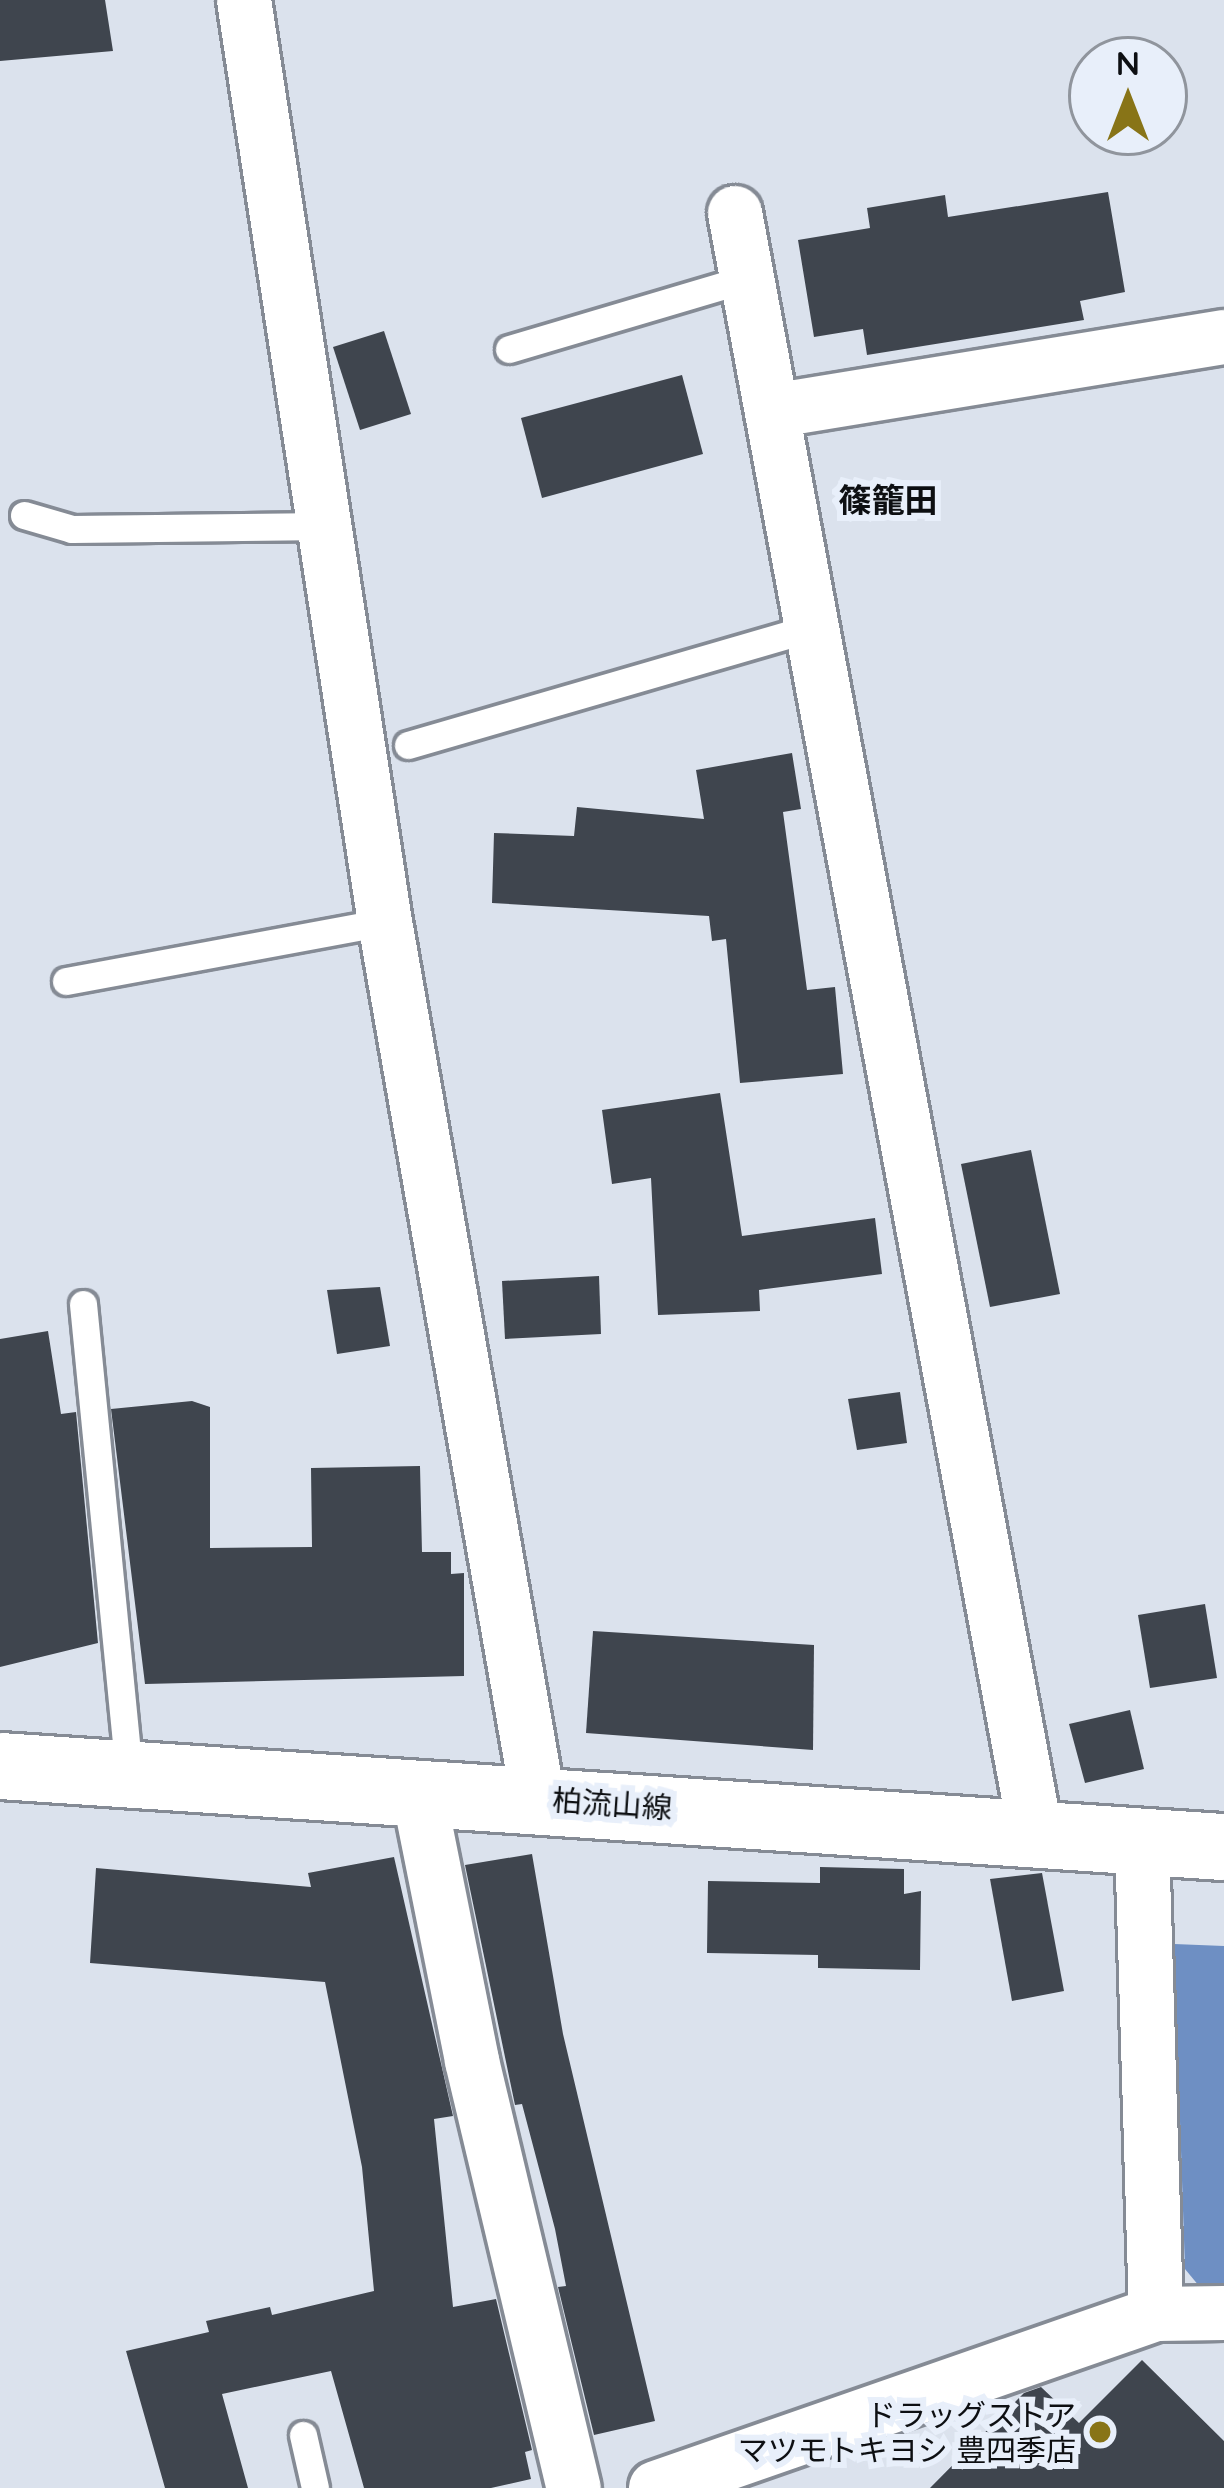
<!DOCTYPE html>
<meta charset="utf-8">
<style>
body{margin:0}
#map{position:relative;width:1224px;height:2488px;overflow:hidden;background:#dbe2ed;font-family:Quicksand,"Noto Sans JP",sans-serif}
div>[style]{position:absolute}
.water>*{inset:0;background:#6e8fc3}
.building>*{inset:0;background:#3f454e}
.roads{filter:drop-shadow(3px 0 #858b95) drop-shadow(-3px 0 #858b95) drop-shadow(0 3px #858b95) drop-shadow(0 -3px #858b95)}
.service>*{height:27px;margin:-13.5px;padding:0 13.5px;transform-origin:13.5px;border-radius:13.5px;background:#fff}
.minor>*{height:54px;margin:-27px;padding:0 27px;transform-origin:27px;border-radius:27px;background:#fff}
.secondary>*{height:66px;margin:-33px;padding:0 33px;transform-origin:33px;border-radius:33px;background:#fff}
.dots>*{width:33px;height:33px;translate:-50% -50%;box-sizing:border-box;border:6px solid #e8effa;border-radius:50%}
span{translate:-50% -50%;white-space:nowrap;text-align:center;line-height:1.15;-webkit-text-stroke:12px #e8effa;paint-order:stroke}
.street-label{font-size:30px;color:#0d0f12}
.poi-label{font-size:30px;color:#0d0f12}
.right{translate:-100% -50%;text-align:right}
.neighbourhood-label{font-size:33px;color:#0d0f12;font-weight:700}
.north{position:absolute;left:1068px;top:36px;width:120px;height:120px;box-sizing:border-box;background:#e8effa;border:3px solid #90959d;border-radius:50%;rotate:0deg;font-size:33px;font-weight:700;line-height:48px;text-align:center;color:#0d0f12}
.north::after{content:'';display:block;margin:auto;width:42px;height:54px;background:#887417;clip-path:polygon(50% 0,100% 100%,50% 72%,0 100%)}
</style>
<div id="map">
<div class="water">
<i style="clip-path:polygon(1174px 1944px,1224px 1946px,1224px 2292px,1204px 2292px,1185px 2269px)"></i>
</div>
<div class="building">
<i style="clip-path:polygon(0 0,105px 0,113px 51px,0 61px)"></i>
<i style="clip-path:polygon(1108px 192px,1125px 292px,1080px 301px,1084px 320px,867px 355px,863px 329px,814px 337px,798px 240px,870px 228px,867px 208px,945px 195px,948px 217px)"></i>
<i style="clip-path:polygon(384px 331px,411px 414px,360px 430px,333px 347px)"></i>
<i style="clip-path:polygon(682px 375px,703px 454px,542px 498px,521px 418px)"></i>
<i style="clip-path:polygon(792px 753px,801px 809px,783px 812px,807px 990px,835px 987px,843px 1074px,740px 1083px,726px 939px,712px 941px,709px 916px,492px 903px,494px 833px,574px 836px,577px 807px,704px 819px,696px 770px)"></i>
<i style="clip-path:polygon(720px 1093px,742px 1236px,875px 1218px,882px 1274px,759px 1290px,760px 1311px,658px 1315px,651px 1178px,612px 1184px,602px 1110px)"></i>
<i style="clip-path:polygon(1031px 1150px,1060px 1294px,990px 1307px,961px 1164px)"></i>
<i style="clip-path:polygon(599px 1276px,601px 1334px,505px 1339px,502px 1281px)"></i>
<i style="clip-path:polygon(380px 1287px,390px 1346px,337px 1354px,327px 1290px)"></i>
<i style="clip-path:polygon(48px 1331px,61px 1414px,76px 1412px,98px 1643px,0 1667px,0 1339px)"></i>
<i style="clip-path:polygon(900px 1392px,907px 1443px,857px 1450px,848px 1399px)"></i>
<i style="clip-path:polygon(192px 1401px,210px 1407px,210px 1548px,312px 1547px,311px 1468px,420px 1466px,422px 1552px,451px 1552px,451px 1574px,464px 1573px,464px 1676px,145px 1684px,111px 1409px)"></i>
<i style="clip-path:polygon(1205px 1604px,1217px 1678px,1150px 1688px,1138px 1615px)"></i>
<i style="clip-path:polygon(593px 1631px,814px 1645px,813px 1750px,586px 1733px)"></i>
<i style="clip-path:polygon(1130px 1710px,1144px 1769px,1085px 1783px,1069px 1724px)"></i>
<i style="clip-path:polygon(532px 1854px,563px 2034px,655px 2421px,594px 2435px,558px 2287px,566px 2286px,555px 2229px,522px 2104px,515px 2105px,465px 1865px)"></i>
<i style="clip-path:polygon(394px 1857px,453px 2116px,434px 2119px,453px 2307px,496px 2299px,532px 2450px,525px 2452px,531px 2479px,491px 2488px,364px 2488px,331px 2371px,222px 2394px,248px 2488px,165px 2488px,126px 2351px,209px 2332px,206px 2321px,270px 2307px,272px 2315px,374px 2291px,362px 2167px,325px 1982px,90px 1963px,96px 1868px,311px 1887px,308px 1873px)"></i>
<i style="clip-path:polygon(820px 1867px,904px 1869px,904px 1894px,921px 1891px,920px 1970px,818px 1968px,818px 1955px,707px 1953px,708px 1881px,820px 1883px)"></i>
<i style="clip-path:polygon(1042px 1873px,1064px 1991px,1012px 2001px,990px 1879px)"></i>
<i style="clip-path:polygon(1142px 2360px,1224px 2441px,1224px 2488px,930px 2488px,1024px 2393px,1041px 2387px,1079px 2423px)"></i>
</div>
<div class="roads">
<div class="service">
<i style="left:509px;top:349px;width:250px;rotate:-16.5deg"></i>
<i style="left:24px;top:515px;width:50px;rotate:16.3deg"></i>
<i style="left:72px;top:529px;width:255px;rotate:-0.7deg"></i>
<i style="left:408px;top:745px;width:424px;rotate:-16.2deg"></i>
<i style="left:66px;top:981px;width:324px;rotate:-10.5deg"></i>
<i style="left:83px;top:1304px;width:471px;rotate:84.4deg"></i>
<i style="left:303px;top:2435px;width:54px;rotate:77.2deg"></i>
</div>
<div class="minor">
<i style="left:244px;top:0;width:933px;rotate:81.31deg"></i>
<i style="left:385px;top:922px;width:890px;rotate:80.1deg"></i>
<i style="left:735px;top:213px;width:1650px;rotate:79.49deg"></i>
<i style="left:772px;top:411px;width:458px;rotate:-9.3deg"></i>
<i style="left:419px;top:1795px;width:271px;rotate:78.7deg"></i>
<i style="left:472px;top:2061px;width:439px;rotate:76.6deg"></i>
<i style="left:1142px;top:1841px;width:473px;rotate:88.3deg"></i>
<i style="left:656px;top:2488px;width:529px;rotate:-19.19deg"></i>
<i style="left:1156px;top:2314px;width:68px;rotate:-0.8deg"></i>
</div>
<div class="secondary">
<i style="left:0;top:1766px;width:1227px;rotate:3.79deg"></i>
</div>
</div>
<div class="dots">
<i style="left:1100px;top:2432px;background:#887417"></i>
</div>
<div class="street-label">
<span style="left:612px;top:1804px;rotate:4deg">柏流山線</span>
</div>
<div class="poi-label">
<span class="right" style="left:1076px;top:2432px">ドラッグストア<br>マツモトキヨシ 豊四季店</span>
</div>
<div class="neighbourhood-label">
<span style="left:888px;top:500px">篠籠田</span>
</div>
<div class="north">N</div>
</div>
